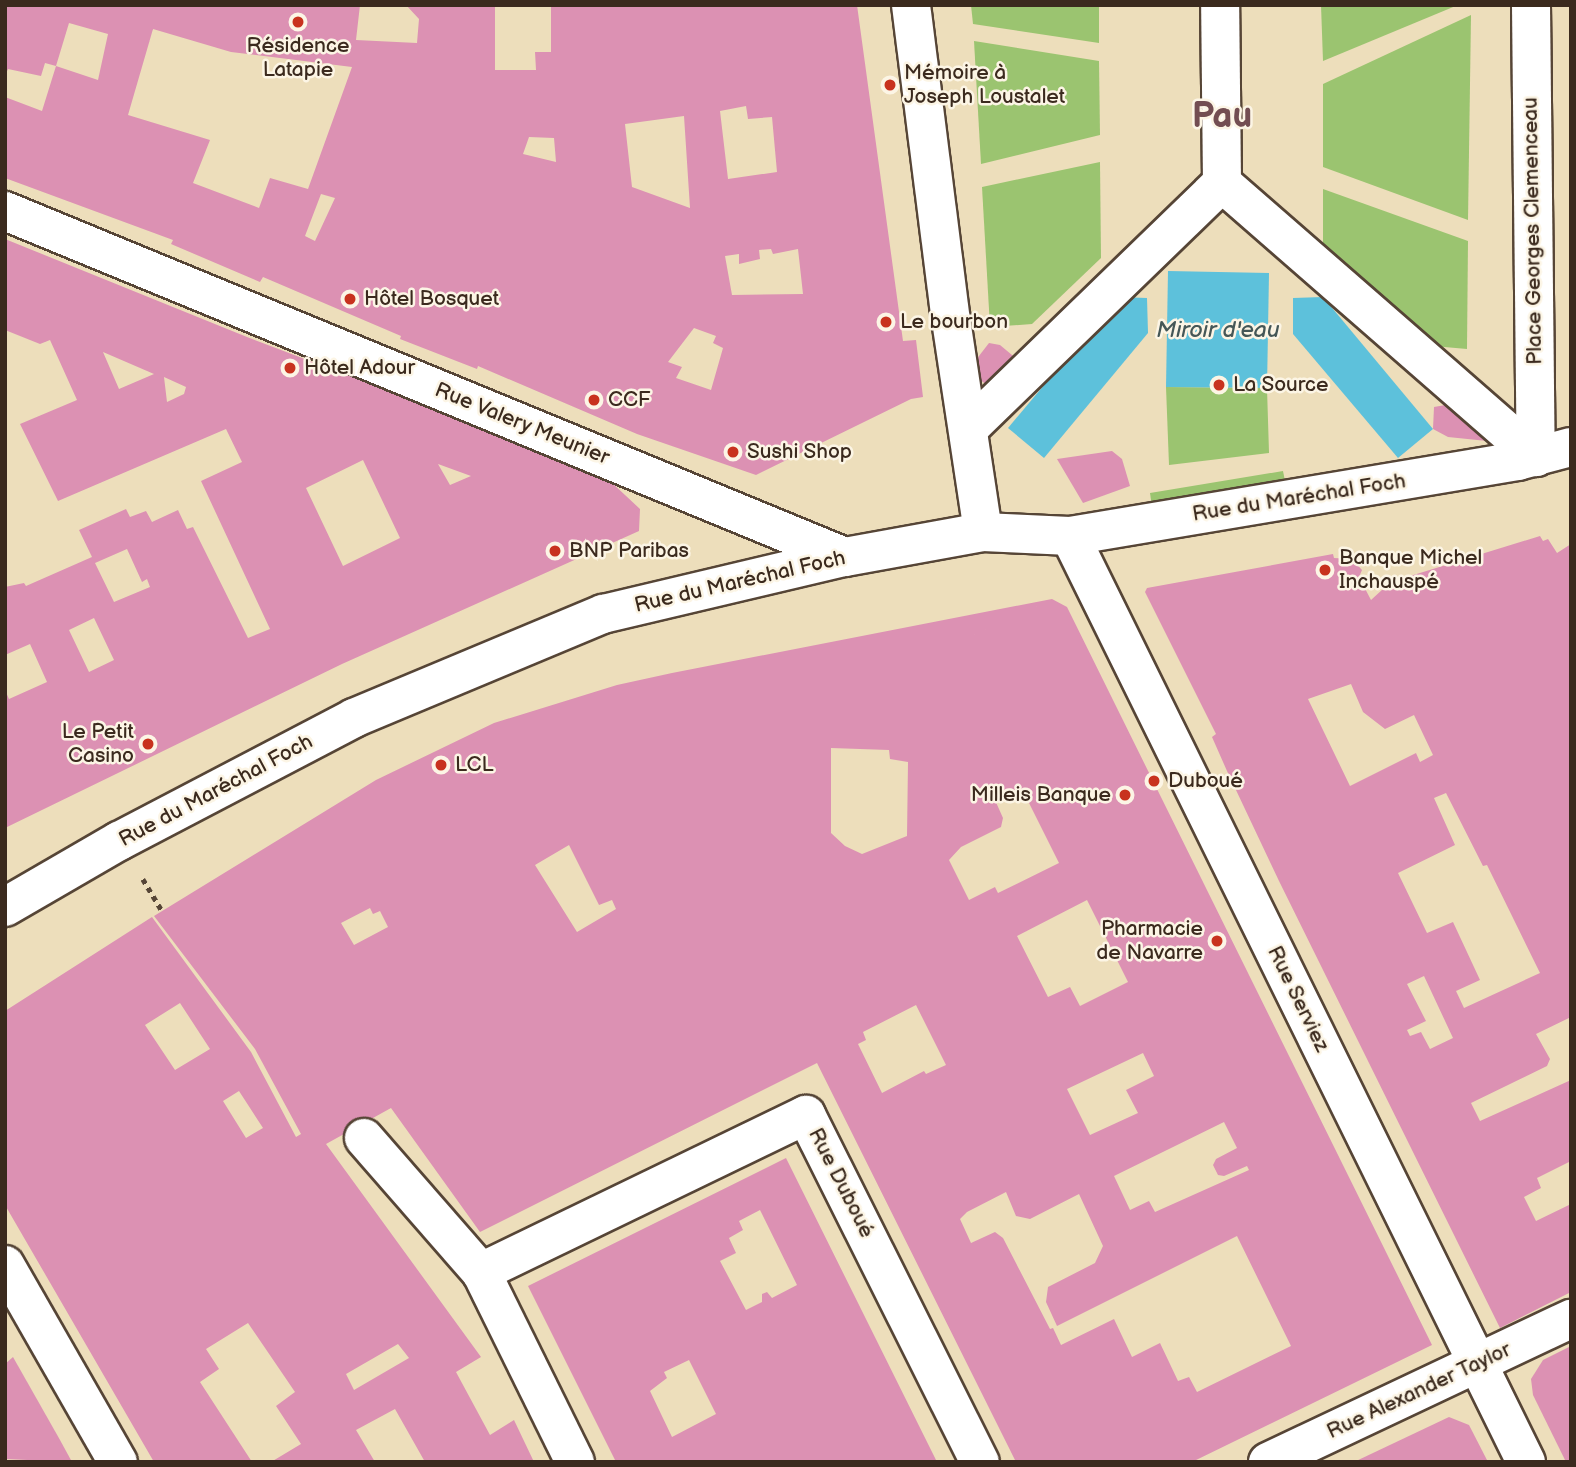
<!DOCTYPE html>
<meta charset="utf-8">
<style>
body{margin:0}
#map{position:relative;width:1576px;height:1467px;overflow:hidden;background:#eddebb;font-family:"Balsamiq Sans",sans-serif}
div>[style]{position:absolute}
.green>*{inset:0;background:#9bc470}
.water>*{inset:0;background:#5dc1db}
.building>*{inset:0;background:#dc91b3}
.path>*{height:4.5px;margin-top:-2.25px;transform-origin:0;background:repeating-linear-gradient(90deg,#564536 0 5px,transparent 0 10px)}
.roads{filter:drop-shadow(2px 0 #564536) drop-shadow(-2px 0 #564536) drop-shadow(0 2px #564536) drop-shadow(0 -2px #564536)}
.minor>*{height:38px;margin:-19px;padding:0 19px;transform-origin:19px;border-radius:19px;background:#fff}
.dots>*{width:19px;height:19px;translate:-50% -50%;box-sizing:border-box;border:4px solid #fcf5e5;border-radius:50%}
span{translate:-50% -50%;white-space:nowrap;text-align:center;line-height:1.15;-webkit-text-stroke:5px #fcf5e5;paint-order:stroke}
.poi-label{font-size:21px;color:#3b2a1e}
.left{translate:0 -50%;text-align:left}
.right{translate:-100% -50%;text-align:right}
.street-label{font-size:21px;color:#3b2a1e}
.water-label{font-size:23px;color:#455757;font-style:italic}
.town-label{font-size:35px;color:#734e52;font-weight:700}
.frame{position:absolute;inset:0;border:7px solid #3b2a1e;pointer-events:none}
</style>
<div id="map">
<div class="green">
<i style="clip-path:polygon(971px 5px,1099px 5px,1099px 43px,973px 24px)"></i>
<i style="clip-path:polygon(1321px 5px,1458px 5px,1323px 61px)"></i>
<i style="clip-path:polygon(1471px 15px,1468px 220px,1323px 167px,1323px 84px)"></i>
<i style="clip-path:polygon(974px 41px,1099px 61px,1100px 135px,981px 164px)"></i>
<i style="clip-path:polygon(1100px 162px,1101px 258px,1032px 324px,990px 327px,982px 187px)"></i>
<i style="clip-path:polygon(1323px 189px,1468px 241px,1467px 349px,1433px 346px,1323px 253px)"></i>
<i style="clip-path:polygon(1166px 387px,1267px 388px,1269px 453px,1169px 465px)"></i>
<i style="clip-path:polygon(1283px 471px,1286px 486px,1152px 507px,1150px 493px)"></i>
</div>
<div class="water">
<i style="clip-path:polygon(1168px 271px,1269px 273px,1267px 388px,1166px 387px)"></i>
<i style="clip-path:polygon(1118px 297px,1147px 298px,1148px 333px,1044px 458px,1008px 428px)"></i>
<i style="clip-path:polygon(1323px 297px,1433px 429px,1398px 458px,1293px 334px,1293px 298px)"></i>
</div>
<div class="building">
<i style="clip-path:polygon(evenodd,5px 5px,360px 5px,356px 40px,417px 43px,419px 19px,406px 5px,495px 5px,495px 70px,536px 70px,535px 52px,551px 52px,551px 5px,857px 5px,903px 341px,916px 340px,923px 397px,911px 399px,756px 475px,637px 434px,478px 366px,477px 369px,400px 339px,401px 336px,263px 277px,260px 282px,171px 244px,173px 240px,5px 178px,5px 97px,42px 111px,56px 66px,98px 80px,108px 34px,69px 23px,56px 66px,45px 63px,41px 76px,8px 69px,5px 76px,5px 5px,153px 29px,231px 52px,352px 67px,308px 189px,270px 178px,259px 208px,193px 183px,210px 140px,128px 115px,153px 29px,5px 5px,746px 106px,748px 119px,772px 117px,777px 172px,728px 179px,720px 111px,746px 106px,5px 5px,684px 116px,690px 208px,632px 187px,625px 124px,684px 116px,5px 5px,529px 137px,554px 138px,556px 162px,523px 154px,529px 137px,5px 5px,321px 194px,335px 198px,315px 241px,305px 236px,321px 194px,5px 5px,771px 249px,773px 254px,798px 249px,803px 294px,732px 295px,725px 256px,739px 254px,739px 264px,760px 259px,759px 250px,771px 249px,5px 5px,694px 328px,716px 336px,713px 343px,723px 348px,711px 390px,676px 378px,682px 367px,668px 362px,694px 328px)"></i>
<i style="clip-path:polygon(evenodd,5px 239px,247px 337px,586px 466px,610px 481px,640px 509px,639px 531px,342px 664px,5px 828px,5px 690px,9px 699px,47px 682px,30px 644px,5px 655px,5px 587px,24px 583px,26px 586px,92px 557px,79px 530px,126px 509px,130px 517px,146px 511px,152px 522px,178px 510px,187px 529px,193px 527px,248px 638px,270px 629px,201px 481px,242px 462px,226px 429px,58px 501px,20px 424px,77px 400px,50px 340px,40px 344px,5px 330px,5px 239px,103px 352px,154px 374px,119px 389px,103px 352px,5px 239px,164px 377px,186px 387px,184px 394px,167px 402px,164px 377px,5px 239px,363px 460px,400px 538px,343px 566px,306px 488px,363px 460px,5px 239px,438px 464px,471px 476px,450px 485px,438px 464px,5px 239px,127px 549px,142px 582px,147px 579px,150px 587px,114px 602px,95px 563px,127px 549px,5px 239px,94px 618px,114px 660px,89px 672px,69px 630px,94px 618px)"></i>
<i style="clip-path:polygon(989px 343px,1000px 345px,1018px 360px,993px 390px,974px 375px,972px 365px)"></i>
<i style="clip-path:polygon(1485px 398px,1490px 414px,1487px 441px,1448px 437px,1433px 429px,1434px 407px)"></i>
<i style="clip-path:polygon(1112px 451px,1122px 459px,1130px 486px,1083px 503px,1057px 459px)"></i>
<i style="clip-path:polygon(evenodd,1540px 536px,1543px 541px,1548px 539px,1557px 553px,1571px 544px,1571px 1017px,1536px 1034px,1550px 1059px,1547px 1066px,1471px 1103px,1480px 1121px,1571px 1080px,1571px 1161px,1537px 1178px,1541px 1188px,1524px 1197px,1536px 1221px,1571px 1204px,1571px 1292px,1500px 1328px,1279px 881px,1227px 771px,1212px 737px,1216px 734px,1145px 592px,1147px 588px,1333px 554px,1334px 558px,1352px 559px,1362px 570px,1359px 577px,1371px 600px,1383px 589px,1381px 585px,1540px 536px,1351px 684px,1363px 712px,1385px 729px,1414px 715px,1433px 755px,1420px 762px,1416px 753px,1350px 786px,1308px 699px,1351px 684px,1540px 536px,1446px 793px,1483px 866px,1487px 865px,1540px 973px,1464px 1008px,1456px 991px,1480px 980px,1453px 922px,1427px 933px,1398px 873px,1455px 845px,1434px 798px,1446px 793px,1540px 536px,1424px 976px,1453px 1038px,1430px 1049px,1421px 1032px,1410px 1036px,1407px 1030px,1426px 1021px,1407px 984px,1424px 976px)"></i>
<i style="clip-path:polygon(evenodd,1052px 599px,1067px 607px,1432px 1345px,1192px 1462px,1016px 1462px,817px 1063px,480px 1232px,391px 1108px,326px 1144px,481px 1357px,456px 1372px,490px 1435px,514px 1420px,534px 1462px,425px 1462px,395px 1409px,356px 1430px,375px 1462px,271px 1462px,301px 1444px,276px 1406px,295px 1392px,248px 1323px,206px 1349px,219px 1369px,200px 1382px,252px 1462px,154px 1462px,5px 1205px,5px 1011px,152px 917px,251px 1052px,296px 1137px,301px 1134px,255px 1049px,154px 916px,376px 780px,494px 723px,617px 685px,672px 673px,1052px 599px,831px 748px,889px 750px,890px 759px,908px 762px,907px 836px,862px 854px,845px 846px,831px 833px,831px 748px,1052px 599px,1015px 791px,1026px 797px,1059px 863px,998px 893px,995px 887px,969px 900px,949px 860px,961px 847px,1001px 827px,1003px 818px,995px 800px,1015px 791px,1052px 599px,569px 845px,599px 905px,612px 900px,616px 909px,577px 932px,535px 865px,569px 845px,1052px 599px,1087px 900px,1128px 982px,1080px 1006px,1070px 987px,1048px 997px,1017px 936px,1087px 900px,1052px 599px,370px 908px,373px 914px,380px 911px,388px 927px,354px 945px,341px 923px,370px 908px,1052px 599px,180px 1003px,210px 1049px,175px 1070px,145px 1025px,180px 1003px,1052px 599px,916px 1005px,946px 1065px,926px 1074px,924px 1071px,882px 1093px,858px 1044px,866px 1040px,863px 1032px,916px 1005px,1052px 599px,1143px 1053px,1154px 1076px,1126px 1090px,1138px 1113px,1090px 1135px,1067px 1089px,1143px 1053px,1052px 599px,239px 1091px,263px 1128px,246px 1138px,223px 1101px,239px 1091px,1052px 599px,1224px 1122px,1237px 1148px,1216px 1159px,1213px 1165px,1218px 1175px,1224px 1176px,1247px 1166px,1249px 1170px,1155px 1212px,1149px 1201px,1130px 1210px,1114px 1176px,1224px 1122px,1052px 599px,1006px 1192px,1016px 1216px,1030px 1219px,1079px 1194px,1103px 1246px,1095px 1263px,1048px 1287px,1046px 1302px,1057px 1326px,1237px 1236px,1291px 1346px,1197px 1392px,1189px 1377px,1178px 1381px,1160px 1343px,1132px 1357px,1114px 1319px,1061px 1345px,1053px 1328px,1050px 1329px,1003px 1238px,995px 1232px,971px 1243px,960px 1219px,967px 1212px,1006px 1192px,1052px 599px,398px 1344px,409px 1358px,354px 1390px,346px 1374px,398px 1344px)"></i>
<i style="clip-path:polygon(evenodd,786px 1158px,937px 1462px,616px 1462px,528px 1286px,786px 1158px,760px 1210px,797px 1285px,772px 1298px,767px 1292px,762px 1294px,762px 1302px,746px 1310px,720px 1261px,736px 1253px,729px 1238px,743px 1230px,739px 1221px,760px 1210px,786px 1158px,689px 1360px,716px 1414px,672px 1437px,650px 1391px,667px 1378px,664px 1372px,689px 1360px)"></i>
<i style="clip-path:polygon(1571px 1346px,1571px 1462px,1566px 1462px,1533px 1395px,1531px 1379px,1543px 1360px)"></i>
<i style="clip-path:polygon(13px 1357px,60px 1440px,72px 1462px,5px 1459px,5px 1364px)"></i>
<i style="clip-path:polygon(1449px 1417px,1469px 1425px,1488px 1462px,1354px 1462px)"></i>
</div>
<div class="path">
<i style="left:143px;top:879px;width:37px;rotate:59deg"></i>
</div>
<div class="roads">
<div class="minor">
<i style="left:911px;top:5px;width:318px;rotate:82.8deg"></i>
<i style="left:951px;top:320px;width:214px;rotate:81.4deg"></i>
<i style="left:1531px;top:5px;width:452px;rotate:89.4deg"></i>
<i style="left:1222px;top:183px;width:417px;rotate:41.1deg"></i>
<i style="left:5px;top:211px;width:908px;rotate:22.39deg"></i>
<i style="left:968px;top:429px;width:354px;rotate:-44.1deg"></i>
<i style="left:1222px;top:183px;width:178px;rotate:-90.6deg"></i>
<i style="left:1070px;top:536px;width:1032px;rotate:63.78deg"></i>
<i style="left:5px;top:907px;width:132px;rotate:-30.1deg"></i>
<i style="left:119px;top:841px;width:265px;rotate:-27.6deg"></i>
<i style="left:354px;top:718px;width:270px;rotate:-22.7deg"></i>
<i style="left:603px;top:614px;width:249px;rotate:-13.3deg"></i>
<i style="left:845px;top:557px;width:140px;rotate:-10.3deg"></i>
<i style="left:983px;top:532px;width:87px;rotate:2.6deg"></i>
<i style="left:1070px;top:536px;width:454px;rotate:-9.5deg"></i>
<i style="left:1518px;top:461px;width:55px;rotate:-14.8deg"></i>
<i style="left:364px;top:1138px;width:178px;rotate:48.9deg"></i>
<i style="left:5px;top:1265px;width:227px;rotate:60.2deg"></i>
<i style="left:575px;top:1462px;width:212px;rotate:-116.3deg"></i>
<i style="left:481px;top:1272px;width:361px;rotate:-25.8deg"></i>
<i style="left:806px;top:1115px;width:388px;rotate:63.4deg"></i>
<i style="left:1268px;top:1462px;width:335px;rotate:-25.3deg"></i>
</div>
</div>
<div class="dots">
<i style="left:298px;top:22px;background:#c8321e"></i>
<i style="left:890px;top:85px;background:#c8321e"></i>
<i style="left:350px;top:299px;background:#c8321e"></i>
<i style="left:886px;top:322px;background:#c8321e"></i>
<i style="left:290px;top:368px;background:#c8321e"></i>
<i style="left:1219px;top:385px;background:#c8321e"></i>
<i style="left:594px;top:400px;background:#c8321e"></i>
<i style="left:733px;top:452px;background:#c8321e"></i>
<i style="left:555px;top:551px;background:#c8321e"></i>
<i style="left:1325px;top:570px;background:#c8321e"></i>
<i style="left:148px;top:744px;background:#c8321e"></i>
<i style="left:441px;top:765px;background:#c8321e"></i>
<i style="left:1154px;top:781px;background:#c8321e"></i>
<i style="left:1125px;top:795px;background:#c8321e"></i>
<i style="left:1217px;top:941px;background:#c8321e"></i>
</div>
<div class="poi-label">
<span style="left:298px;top:58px">Résidence<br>Latapie</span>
<span class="left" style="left:904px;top:85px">Mémoire à<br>Joseph Loustalet</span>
<span class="left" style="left:364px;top:299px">Hôtel Bosquet</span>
<span class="left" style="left:900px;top:322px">Le bourbon</span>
<span class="left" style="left:304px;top:368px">Hôtel Adour</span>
<span class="left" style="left:1233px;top:385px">La Source</span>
<span class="left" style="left:608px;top:400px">CCF</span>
<span class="left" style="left:747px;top:452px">Sushi Shop</span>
<span class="left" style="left:569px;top:551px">BNP Paribas</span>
<span class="left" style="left:1339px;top:570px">Banque Michel<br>Inchauspé</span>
<span class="right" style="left:134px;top:744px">Le Petit<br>Casino</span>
<span class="left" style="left:455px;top:765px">LCL</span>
<span class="left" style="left:1168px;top:781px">Duboué</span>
<span class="right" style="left:1111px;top:795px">Milleis Banque</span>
<span class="right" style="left:1203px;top:941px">Pharmacie<br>de Navarre</span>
</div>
<div class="street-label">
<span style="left:1533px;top:231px;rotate:-91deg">Place Georges Clemenceau</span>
<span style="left:522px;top:424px;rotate:22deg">Rue Valery Meunier</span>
<span style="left:1299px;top:498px;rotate:-9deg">Rue du Maréchal Foch</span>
<span style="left:740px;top:582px;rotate:-13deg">Rue du Maréchal Foch</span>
<span style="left:216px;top:791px;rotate:-28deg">Rue du Maréchal Foch</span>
<span style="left:1298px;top:999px;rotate:64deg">Rue Serviez</span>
<span style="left:841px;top:1183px;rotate:63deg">Rue Duboué</span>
<span style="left:1419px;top:1391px;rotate:-25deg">Rue Alexander Taylor</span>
</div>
<div class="water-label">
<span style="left:1218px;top:330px">Miroir d'eau</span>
</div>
<div class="town-label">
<span style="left:1222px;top:117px">Pau</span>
</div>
<div class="frame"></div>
</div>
